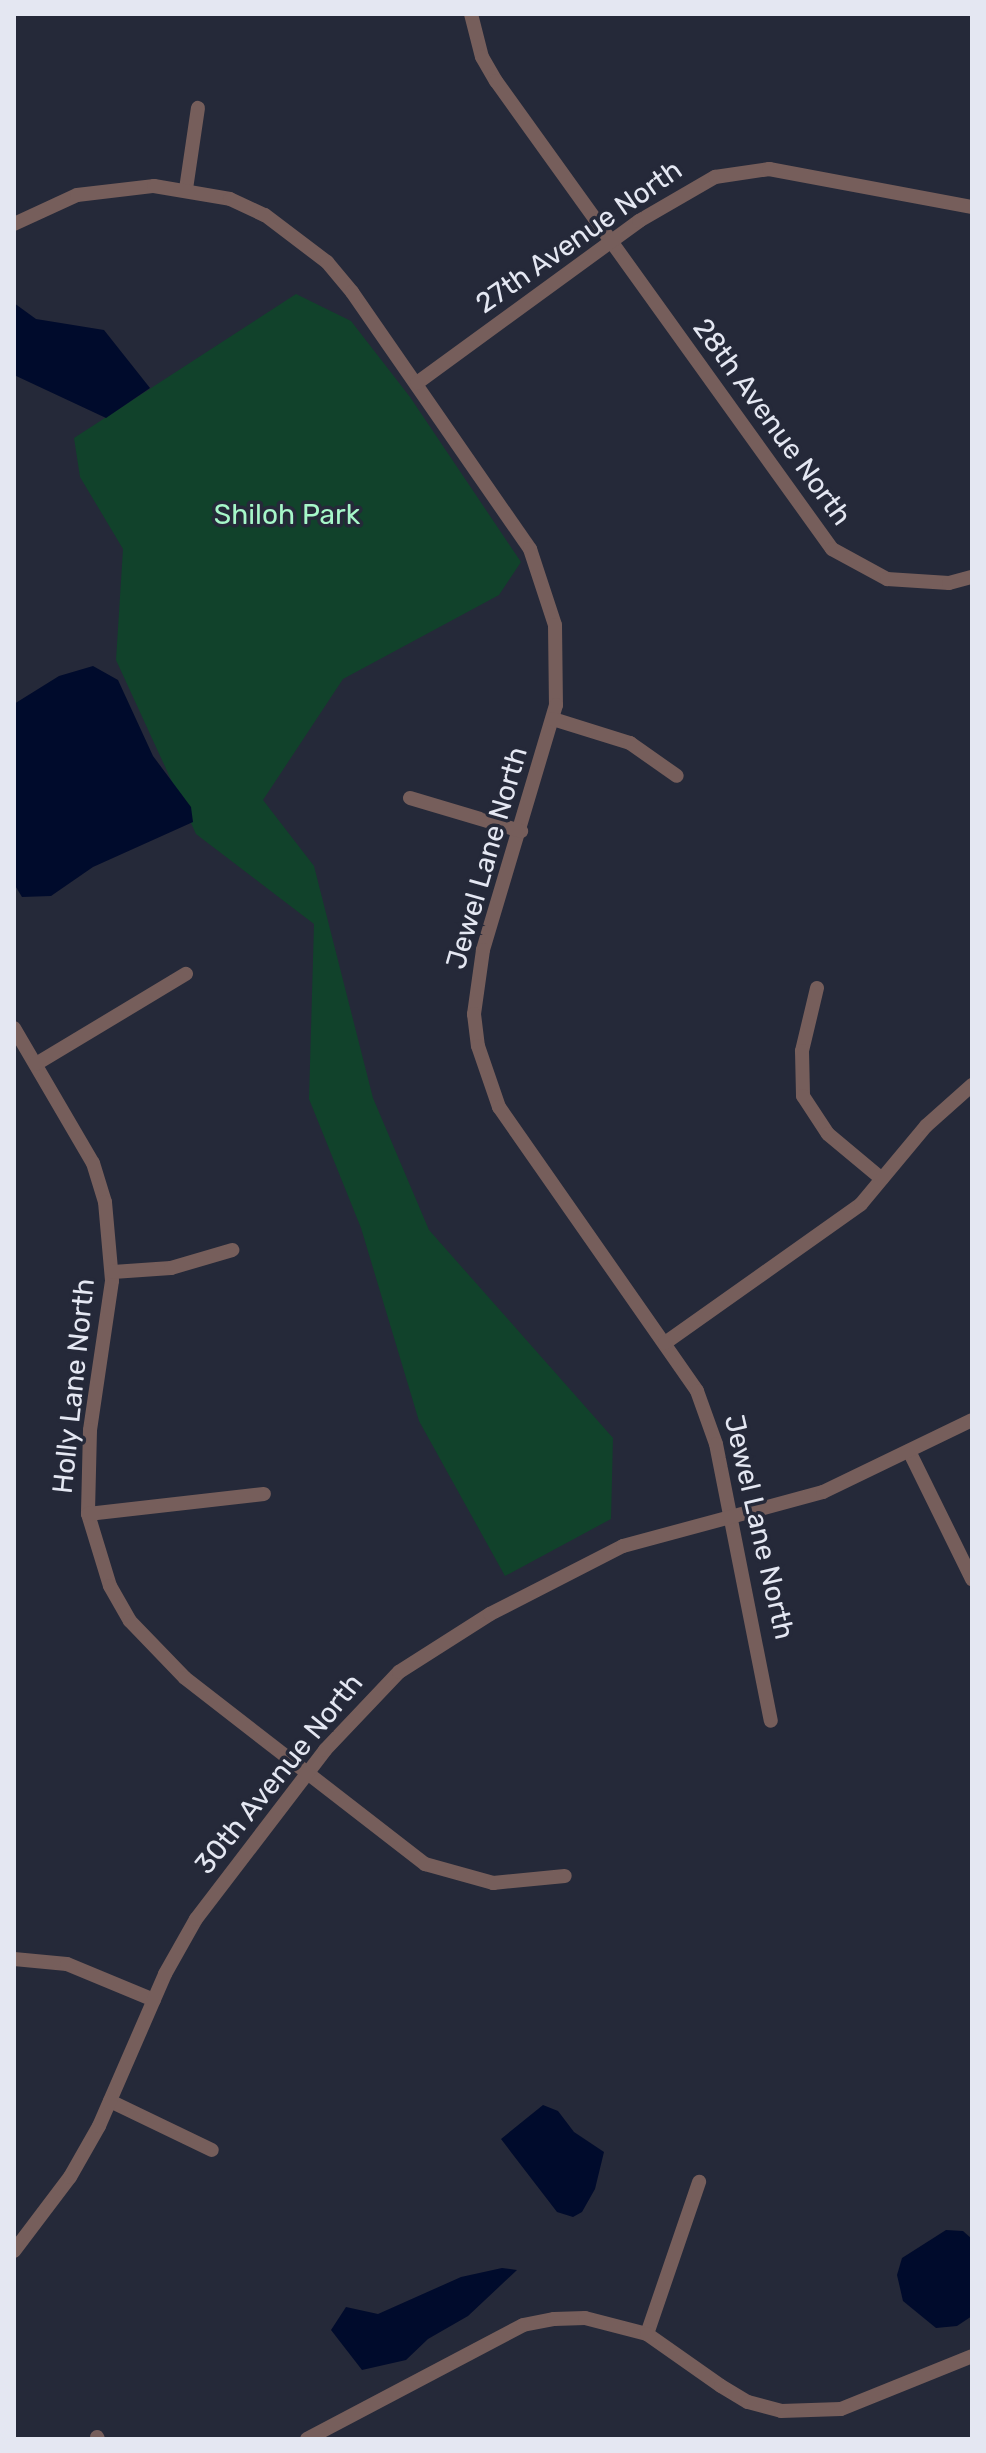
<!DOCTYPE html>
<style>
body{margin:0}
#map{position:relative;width:986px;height:2453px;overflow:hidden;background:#252939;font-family:Rubik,sans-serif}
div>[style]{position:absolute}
.green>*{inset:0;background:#11422b}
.water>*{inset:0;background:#000b2c}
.minor>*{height:14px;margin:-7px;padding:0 7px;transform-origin:7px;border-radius:7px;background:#765e5b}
span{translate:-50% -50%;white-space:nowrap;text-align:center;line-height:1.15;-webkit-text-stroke:7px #252939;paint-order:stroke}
.street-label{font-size:28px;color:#e4e7f2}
.park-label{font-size:28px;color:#a6f7c9}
.frame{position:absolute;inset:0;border:16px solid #e4e7f2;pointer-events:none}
</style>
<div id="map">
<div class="green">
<i style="clip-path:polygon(296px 294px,351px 321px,410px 397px,521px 562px,499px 595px,343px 679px,263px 800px,314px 866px,373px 1098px,429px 1230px,613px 1438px,611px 1519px,505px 1576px,419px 1421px,361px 1228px,309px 1099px,314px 924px,196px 834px,116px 660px,123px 549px,80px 477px,74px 438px)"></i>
</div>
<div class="water">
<i style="clip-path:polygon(14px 303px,36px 319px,104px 330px,150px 388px,106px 418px,14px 375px)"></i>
<i style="clip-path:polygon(93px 666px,118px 680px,153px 756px,191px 807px,193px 822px,93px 867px,51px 896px,22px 897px,14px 884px,14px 704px,59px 676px)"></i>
<i style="clip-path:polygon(543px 2105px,558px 2111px,574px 2132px,604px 2152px,595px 2189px,582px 2212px,573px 2217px,557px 2212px,501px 2139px)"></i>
<i style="clip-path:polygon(946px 2230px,963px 2231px,972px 2239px,972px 2316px,957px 2326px,936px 2328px,903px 2301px,897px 2275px,902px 2258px)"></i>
<i style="clip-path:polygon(502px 2268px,517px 2270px,468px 2316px,428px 2339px,406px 2360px,362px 2370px,331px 2330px,346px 2307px,378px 2314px,461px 2277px)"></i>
</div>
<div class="minor">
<i style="left:471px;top:14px;width:44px;rotate:75.7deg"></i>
<i style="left:482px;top:57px;width:28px;rotate:60deg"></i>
<i style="left:496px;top:81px;width:576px;rotate:54.32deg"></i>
<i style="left:832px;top:549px;width:63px;rotate:28.6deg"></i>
<i style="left:887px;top:579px;width:62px;rotate:3.7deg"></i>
<i style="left:949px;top:583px;width:24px;rotate:-15deg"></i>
<i style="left:186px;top:189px;width:82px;rotate:-81.6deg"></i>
<i style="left:14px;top:224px;width:69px;rotate:-24.7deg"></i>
<i style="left:77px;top:195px;width:78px;rotate:-6.7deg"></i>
<i style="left:154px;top:186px;width:77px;rotate:9.7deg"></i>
<i style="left:230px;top:199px;width:38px;rotate:25deg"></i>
<i style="left:265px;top:215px;width:78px;rotate:37.2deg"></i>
<i style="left:327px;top:262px;width:39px;rotate:50deg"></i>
<i style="left:352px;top:292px;width:313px;rotate:55.3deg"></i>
<i style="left:530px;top:549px;width:80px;rotate:71.8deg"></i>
<i style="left:555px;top:625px;width:80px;rotate:89.3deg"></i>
<i style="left:556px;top:705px;width:256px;rotate:106.6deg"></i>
<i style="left:483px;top:950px;width:65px;rotate:98deg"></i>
<i style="left:474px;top:1014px;width:32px;rotate:83deg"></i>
<i style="left:478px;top:1046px;width:65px;rotate:71deg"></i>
<i style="left:499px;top:1107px;width:346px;rotate:55.1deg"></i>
<i style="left:697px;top:1391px;width:56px;rotate:70.3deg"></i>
<i style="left:716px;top:1444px;width:282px;rotate:78.8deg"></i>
<i style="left:417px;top:383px;width:275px;rotate:-36.1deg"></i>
<i style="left:639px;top:221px;width:88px;rotate:-30.1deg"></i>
<i style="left:715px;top:177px;width:55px;rotate:-8.4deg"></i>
<i style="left:769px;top:169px;width:207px;rotate:10.6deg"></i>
<i style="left:553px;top:719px;width:81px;rotate:17.3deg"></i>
<i style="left:630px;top:743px;width:57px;rotate:35.1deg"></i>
<i style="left:410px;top:798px;width:116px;rotate:16.6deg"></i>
<i style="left:817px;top:988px;width:65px;rotate:103.4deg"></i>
<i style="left:802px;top:1051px;width:45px;rotate:88.7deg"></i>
<i style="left:803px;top:1096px;width:45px;rotate:56.7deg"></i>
<i style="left:828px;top:1134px;width:70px;rotate:39.8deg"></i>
<i style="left:14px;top:1028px;width:156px;rotate:59.7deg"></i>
<i style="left:93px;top:1163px;width:41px;rotate:72.9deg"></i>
<i style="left:105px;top:1202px;width:79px;rotate:84.9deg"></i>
<i style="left:112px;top:1281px;width:151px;rotate:98.4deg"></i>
<i style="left:90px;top:1430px;width:84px;rotate:91.4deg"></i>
<i style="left:88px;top:1514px;width:75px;rotate:73deg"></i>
<i style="left:110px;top:1586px;width:40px;rotate:60.3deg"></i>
<i style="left:130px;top:1621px;width:79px;rotate:46deg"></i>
<i style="left:185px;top:1678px;width:304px;rotate:37.8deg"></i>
<i style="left:425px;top:1864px;width:71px;rotate:15.6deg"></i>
<i style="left:493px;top:1883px;width:72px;rotate:-5.6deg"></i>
<i style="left:36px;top:1064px;width:175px;rotate:-31deg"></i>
<i style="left:113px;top:1272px;width:58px;rotate:-3.9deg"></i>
<i style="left:171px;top:1268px;width:64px;rotate:-16.4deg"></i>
<i style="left:665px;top:1343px;width:240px;rotate:-35.3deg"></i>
<i style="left:861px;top:1204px;width:102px;rotate:-50.2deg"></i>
<i style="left:926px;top:1126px;width:62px;rotate:-41.7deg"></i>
<i style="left:909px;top:1451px;width:143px;rotate:63.8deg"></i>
<i style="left:88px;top:1514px;width:177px;rotate:-6.5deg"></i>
<i style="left:14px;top:1959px;width:53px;rotate:5.4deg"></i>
<i style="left:67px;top:1964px;width:94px;rotate:22.5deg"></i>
<i style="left:110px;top:2101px;width:113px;rotate:25.7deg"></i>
<i style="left:14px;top:2251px;width:93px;rotate:-52.9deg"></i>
<i style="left:70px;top:2177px;width:59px;rotate:-60.4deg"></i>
<i style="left:99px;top:2126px;width:166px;rotate:-66.5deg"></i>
<i style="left:165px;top:1974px;width:63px;rotate:-60.6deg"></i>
<i style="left:196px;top:1919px;width:213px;rotate:-52.6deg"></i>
<i style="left:325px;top:1750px;width:108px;rotate:-46.5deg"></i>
<i style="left:399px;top:1672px;width:108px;rotate:-32.5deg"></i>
<i style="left:490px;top:1614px;width:149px;rotate:-27.1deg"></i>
<i style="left:623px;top:1546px;width:207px;rotate:-15.1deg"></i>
<i style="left:823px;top:1492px;width:165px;rotate:-25.8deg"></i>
<i style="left:647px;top:2334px;width:161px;rotate:-71.1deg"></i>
<i style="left:97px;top:2437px;width:2px;rotate:63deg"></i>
<i style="left:307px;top:2439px;width:244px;rotate:-27.8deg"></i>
<i style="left:523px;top:2325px;width:32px;rotate:-11deg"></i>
<i style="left:554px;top:2319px;width:31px;rotate:-2deg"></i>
<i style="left:585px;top:2318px;width:64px;rotate:14.5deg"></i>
<i style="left:647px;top:2334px;width:90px;rotate:35.1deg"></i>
<i style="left:721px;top:2386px;width:31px;rotate:31deg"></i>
<i style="left:748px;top:2402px;width:34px;rotate:15deg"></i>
<i style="left:781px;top:2411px;width:60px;rotate:-1.9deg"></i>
<i style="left:841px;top:2409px;width:141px;rotate:-22deg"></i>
</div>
<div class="street-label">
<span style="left:579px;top:237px;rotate:-35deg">27th Avenue North</span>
<span style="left:772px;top:422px;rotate:54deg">28th Avenue North</span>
<span style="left:487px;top:858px;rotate:-74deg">Jewel Lane North</span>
<span style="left:74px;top:1386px;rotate:-84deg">Holly Lane North</span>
<span style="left:759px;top:1527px;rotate:77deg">Jewel Lane North</span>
<span style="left:279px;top:1774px;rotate:-51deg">30th Avenue North</span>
</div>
<div class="park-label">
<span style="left:287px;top:515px">Shiloh Park</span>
</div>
<div class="frame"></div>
</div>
